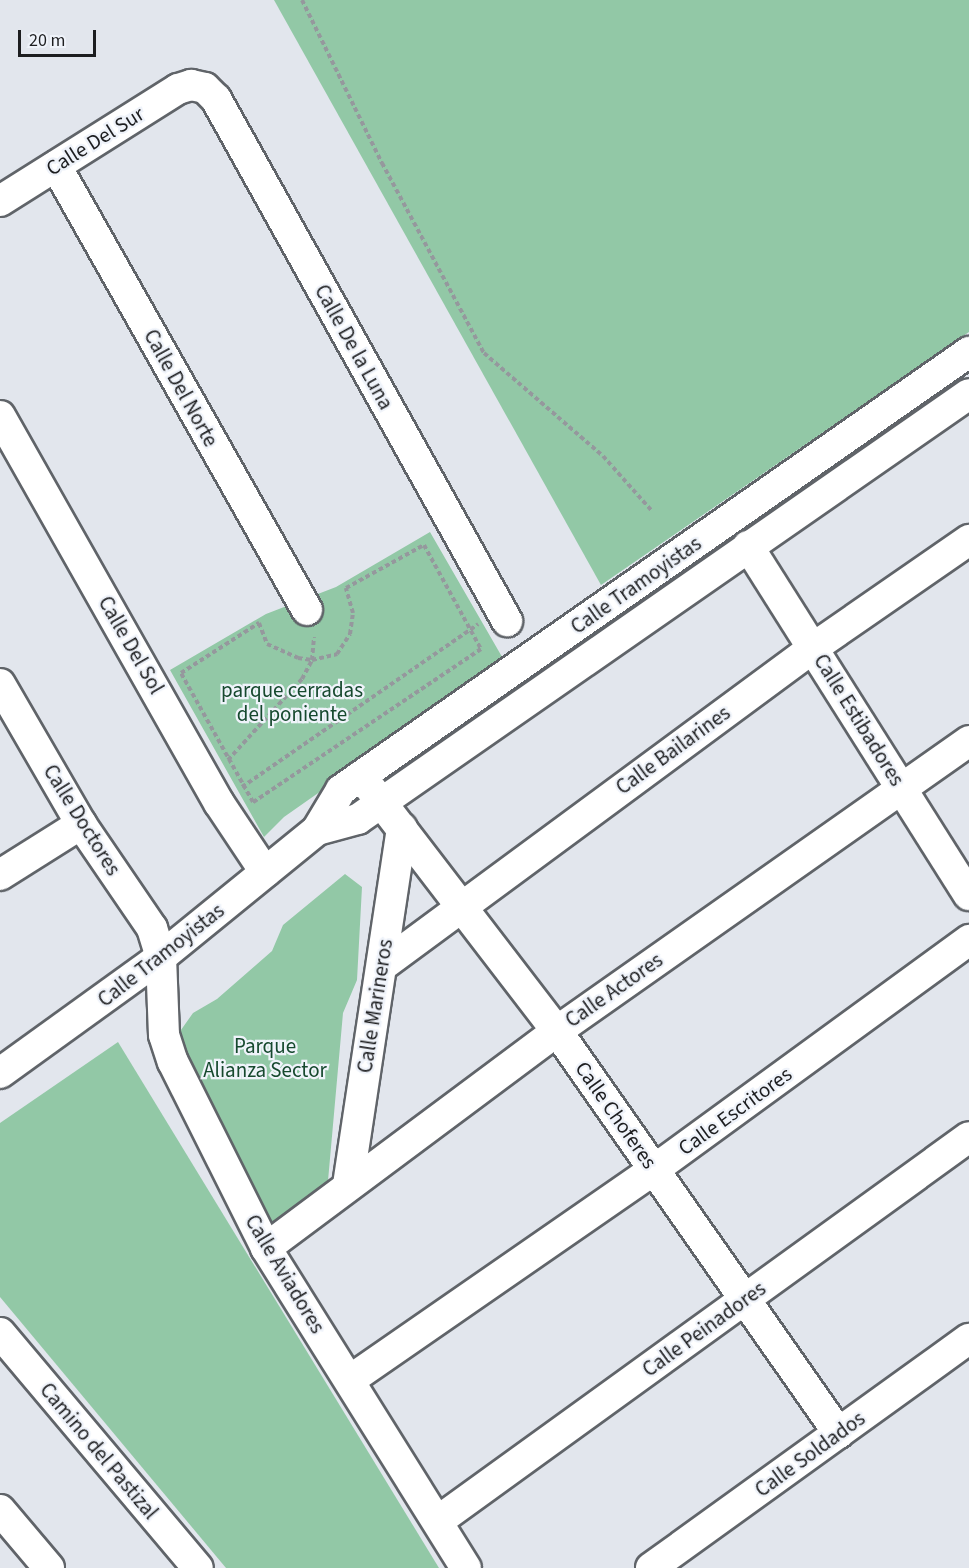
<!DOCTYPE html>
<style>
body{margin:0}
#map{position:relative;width:969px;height:1568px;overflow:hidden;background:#e2e6ed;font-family:"Source Sans 3",sans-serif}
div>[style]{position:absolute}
.green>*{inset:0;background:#92c8a6}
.path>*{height:4px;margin-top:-2px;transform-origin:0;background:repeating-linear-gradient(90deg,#95989d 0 4.5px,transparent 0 7.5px)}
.roads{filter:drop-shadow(2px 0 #606469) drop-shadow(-2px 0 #606469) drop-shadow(0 2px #606469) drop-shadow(0 -2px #606469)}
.minor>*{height:30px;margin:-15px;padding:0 15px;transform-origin:15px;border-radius:15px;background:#fff}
span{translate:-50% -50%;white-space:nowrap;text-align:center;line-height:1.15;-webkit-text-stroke:4.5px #eff3fa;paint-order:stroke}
.street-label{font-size:21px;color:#1d1e20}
.park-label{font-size:21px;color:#16492e}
.scale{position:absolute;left:18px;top:30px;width:78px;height:27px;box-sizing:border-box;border:3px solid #1d1e20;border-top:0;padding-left:8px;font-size:18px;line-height:21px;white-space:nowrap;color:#1d1e20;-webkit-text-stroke:4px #eff3fa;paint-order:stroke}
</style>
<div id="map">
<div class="green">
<i style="clip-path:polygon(274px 0,969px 0,969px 332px,601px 585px)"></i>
<i style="clip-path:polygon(430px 532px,505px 662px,284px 817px,264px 837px,170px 670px,266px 614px,336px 587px)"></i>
<i style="clip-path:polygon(345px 874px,362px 887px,357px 980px,343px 1013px,327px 1192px,270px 1234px,176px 1037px,193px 1013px,217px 999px,272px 951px,283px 925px)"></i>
<i style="clip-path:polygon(118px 1042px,439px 1568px,226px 1568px,0 1297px,0 1123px)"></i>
</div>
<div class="path">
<i style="left:302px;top:0;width:182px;rotate:63.9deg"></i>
<i style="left:382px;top:163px;width:216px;rotate:61.8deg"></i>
<i style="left:484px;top:353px;width:157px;rotate:40.9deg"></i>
<i style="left:603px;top:456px;width:74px;rotate:48.3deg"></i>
<i style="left:424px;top:545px;width:119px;rotate:61.3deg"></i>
<i style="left:481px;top:649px;width:275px;rotate:146.1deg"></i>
<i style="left:253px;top:802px;width:148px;rotate:-119.2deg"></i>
<i style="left:181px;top:673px;width:93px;rotate:-32.7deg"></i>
<i style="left:259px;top:623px;width:22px;rotate:69deg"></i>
<i style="left:267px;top:644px;width:34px;rotate:24deg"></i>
<i style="left:298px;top:658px;width:14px;rotate:8deg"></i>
<i style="left:312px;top:660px;width:26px;rotate:-13deg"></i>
<i style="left:337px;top:654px;width:24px;rotate:-57deg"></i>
<i style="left:350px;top:634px;width:21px;rotate:-82deg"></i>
<i style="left:353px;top:613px;width:26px;rotate:-106deg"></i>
<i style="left:346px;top:588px;width:89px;rotate:-28.9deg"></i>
<i style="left:228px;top:760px;width:110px;rotate:-47.6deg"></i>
<i style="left:302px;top:679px;width:21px;rotate:-62deg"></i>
<i style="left:312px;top:660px;width:23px;rotate:-85deg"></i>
<i style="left:242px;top:787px;width:287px;rotate:-34.6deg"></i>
</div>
<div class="roads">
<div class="minor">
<i style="left:56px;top:166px;width:510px;rotate:60.52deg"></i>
<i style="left:0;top:201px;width:210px;rotate:-32.2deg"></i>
<i style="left:178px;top:89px;width:14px;rotate:-17deg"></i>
<i style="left:191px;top:85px;width:14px;rotate:12deg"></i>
<i style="left:205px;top:88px;width:16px;rotate:45deg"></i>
<i style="left:216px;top:99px;width:598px;rotate:60.86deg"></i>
<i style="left:0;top:416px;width:445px;rotate:60.5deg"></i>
<i style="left:219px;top:803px;width:83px;rotate:56.3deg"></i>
<i style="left:748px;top:546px;width:413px;rotate:57.7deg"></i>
<i style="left:0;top:684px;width:162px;rotate:59.9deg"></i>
<i style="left:81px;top:824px;width:126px;rotate:55.7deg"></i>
<i style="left:152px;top:928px;width:30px;rotate:73deg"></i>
<i style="left:161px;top:957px;width:78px;rotate:87.8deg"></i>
<i style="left:164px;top:1035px;width:28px;rotate:72deg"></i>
<i style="left:173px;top:1062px;width:208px;rotate:63.4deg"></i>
<i style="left:266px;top:1248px;width:377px;rotate:58deg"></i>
<i style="left:361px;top:776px;width:322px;rotate:52.5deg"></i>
<i style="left:557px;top:1031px;width:491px;rotate:55deg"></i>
<i style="left:317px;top:830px;width:42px;rotate:-15deg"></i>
<i style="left:358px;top:819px;width:744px;rotate:-34.82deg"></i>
<i style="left:0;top:875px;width:96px;rotate:-32.2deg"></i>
<i style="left:382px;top:966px;width:536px;rotate:-36.42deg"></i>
<i style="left:813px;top:648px;width:190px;rotate:-34.7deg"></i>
<i style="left:0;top:1073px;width:198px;rotate:-35.8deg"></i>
<i style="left:161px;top:957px;width:201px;rotate:-39.1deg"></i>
<i style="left:317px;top:830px;width:47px;rotate:-59deg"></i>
<i style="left:341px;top:790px;width:766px;rotate:-34.89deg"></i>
<i style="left:348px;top:1185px;width:361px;rotate:-81.4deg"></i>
<i style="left:266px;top:1248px;width:363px;rotate:-36.7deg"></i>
<i style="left:557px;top:1031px;width:504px;rotate:-35.14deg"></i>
<i style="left:0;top:1333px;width:307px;rotate:49.9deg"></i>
<i style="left:350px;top:1380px;width:371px;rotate:-34.7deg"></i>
<i style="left:655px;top:1169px;width:389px;rotate:-36.1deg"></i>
<i style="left:0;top:1510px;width:76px;rotate:49.8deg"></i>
<i style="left:438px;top:1521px;width:655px;rotate:-35.87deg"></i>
<i style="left:651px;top:1568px;width:392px;rotate:-35.8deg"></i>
</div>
</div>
<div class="street-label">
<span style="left:95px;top:141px;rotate:-32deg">Calle Del Sur</span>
<span style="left:354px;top:347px;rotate:61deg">Calle De la Luna</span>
<span style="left:181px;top:388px;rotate:61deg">Calle Del Norte</span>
<span style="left:636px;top:585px;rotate:-35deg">Calle Tramoyistas</span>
<span style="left:131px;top:645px;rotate:60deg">Calle Del Sol</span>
<span style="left:859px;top:720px;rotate:58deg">Calle Estibadores</span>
<span style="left:673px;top:750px;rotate:-36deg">Calle Bailarines</span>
<span style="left:82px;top:820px;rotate:58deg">Calle Doctores</span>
<span style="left:161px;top:955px;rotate:-38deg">Calle Tramoyistas</span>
<span style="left:614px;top:990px;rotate:-35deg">Calle Actores</span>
<span style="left:375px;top:1006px;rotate:-81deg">Calle Marineros</span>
<span style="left:735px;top:1111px;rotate:-36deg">Calle Escritores</span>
<span style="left:616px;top:1115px;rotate:55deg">Calle Choferes</span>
<span style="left:285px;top:1274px;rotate:59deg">Calle Aviadores</span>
<span style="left:704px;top:1329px;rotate:-36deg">Calle Peinadores</span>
<span style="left:99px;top:1451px;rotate:50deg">Camino del Pastizal</span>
<span style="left:810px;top:1454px;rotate:-36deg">Calle Soldados</span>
</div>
<div class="park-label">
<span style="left:292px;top:702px">parque cerradas<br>del poniente</span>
<span style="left:265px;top:1058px">Parque<br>Alianza Sector</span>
</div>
<div class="scale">20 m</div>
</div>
